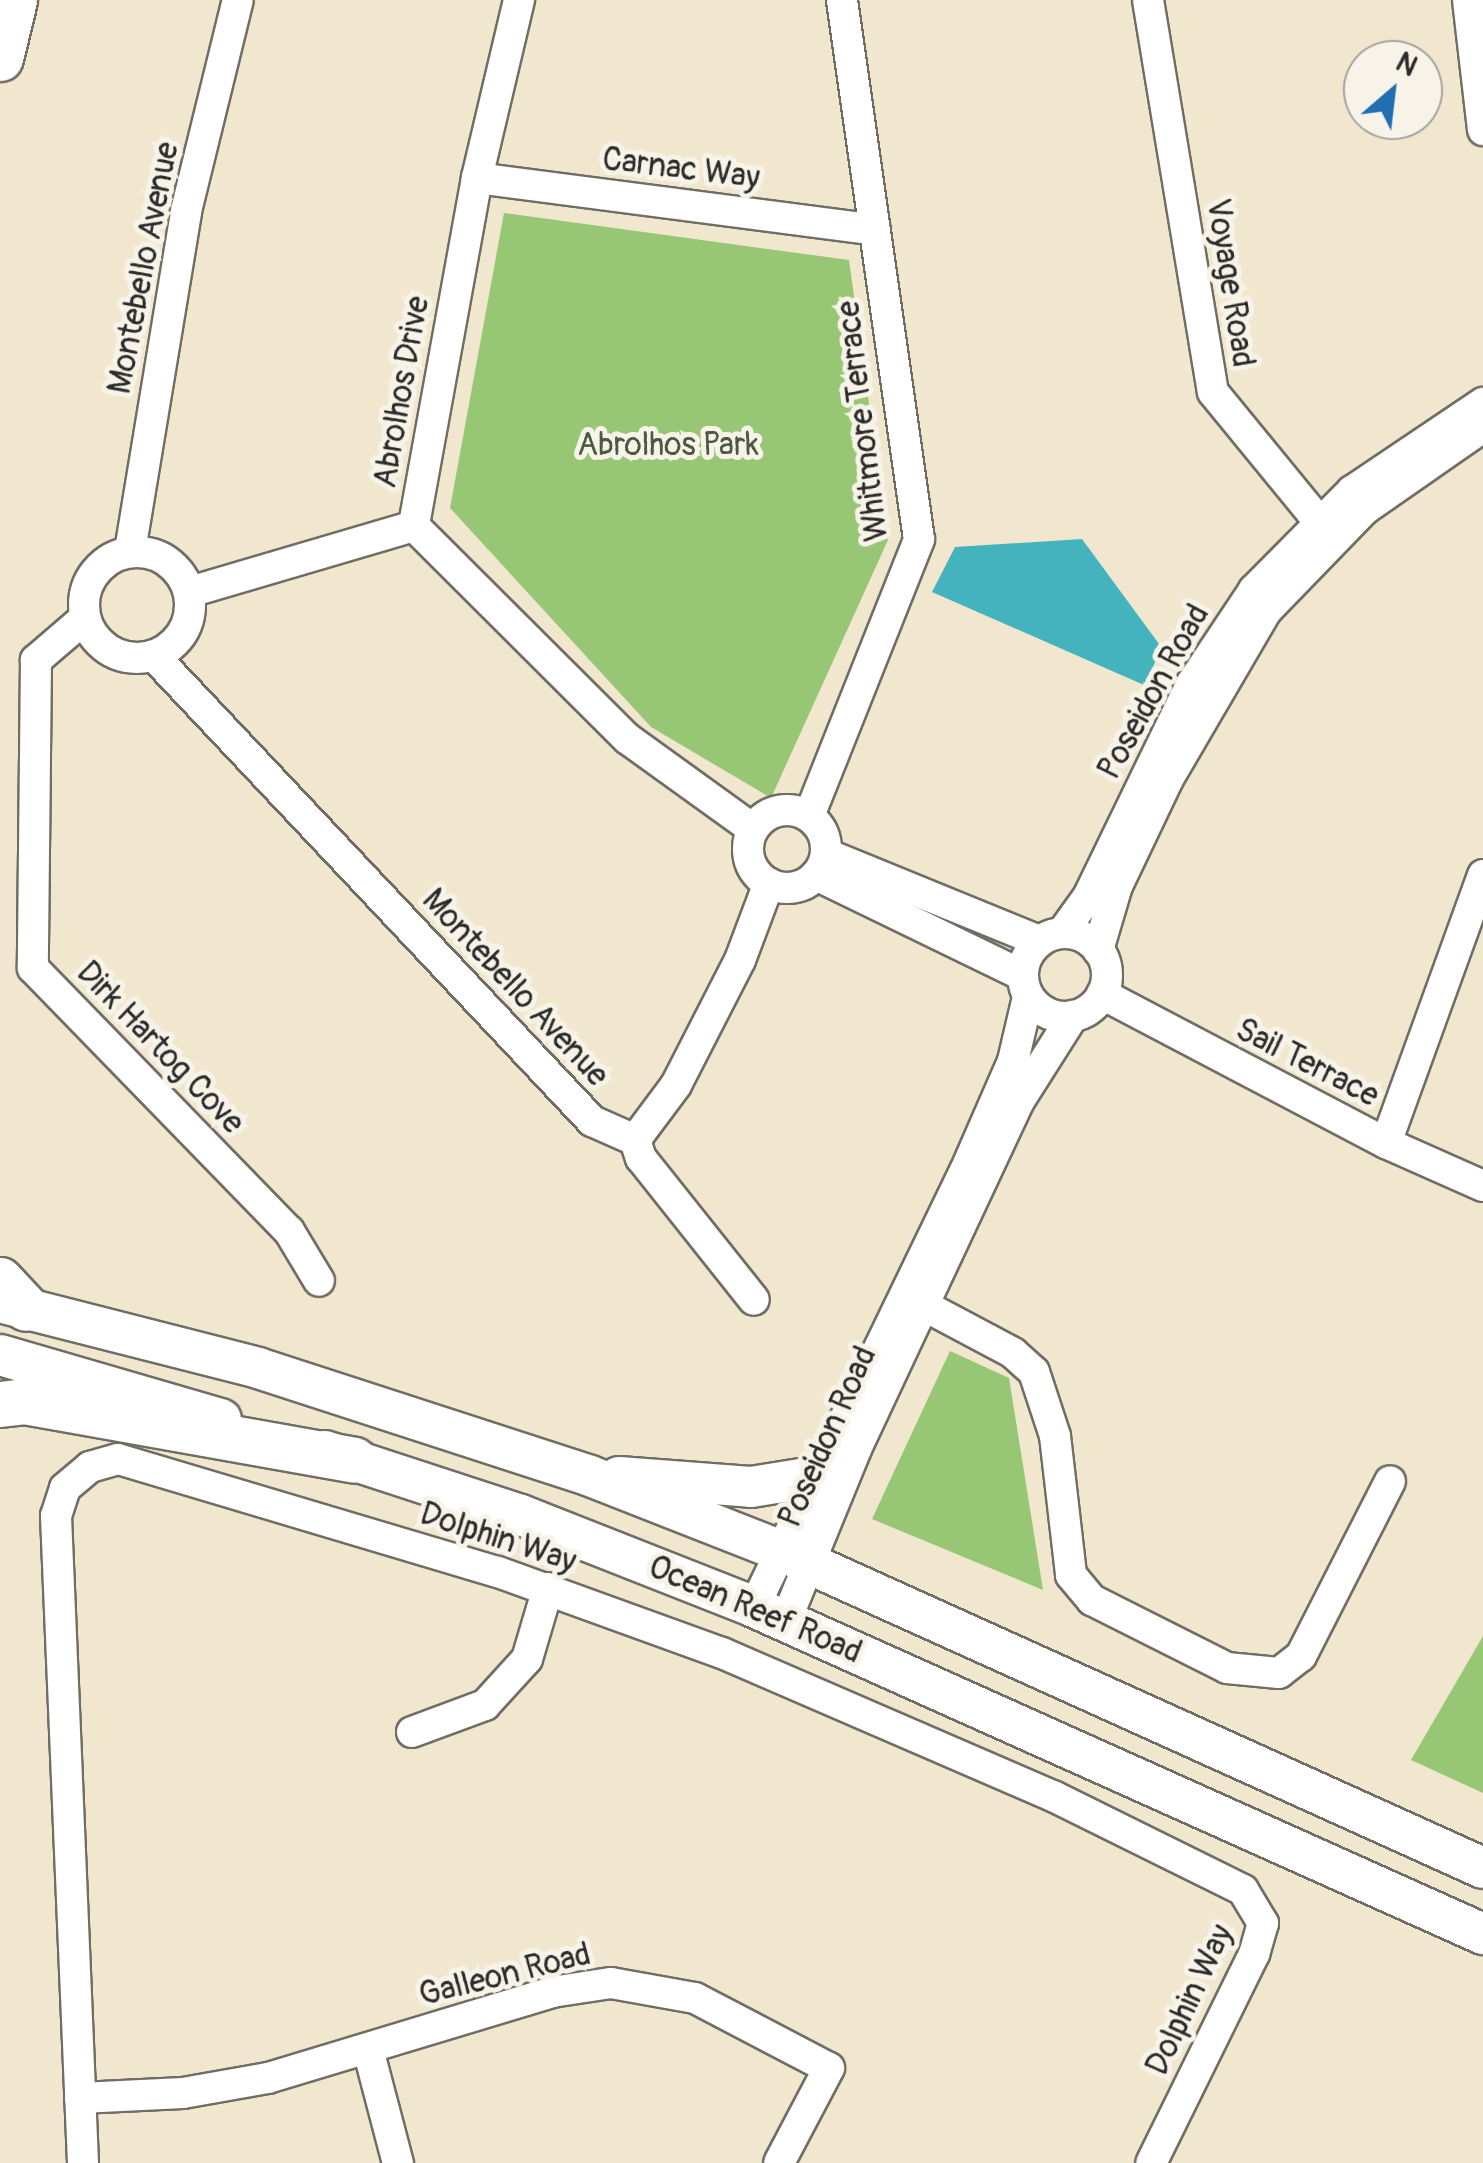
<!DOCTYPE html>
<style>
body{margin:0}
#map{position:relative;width:1483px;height:2163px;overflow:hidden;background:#f0e7ce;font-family:Pangolin,sans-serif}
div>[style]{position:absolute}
.green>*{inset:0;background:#97c675}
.water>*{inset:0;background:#44b3be}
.roads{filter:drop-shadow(2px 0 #706d64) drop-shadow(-2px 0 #706d64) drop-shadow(0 2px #706d64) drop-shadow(0 -2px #706d64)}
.minor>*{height:30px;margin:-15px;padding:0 15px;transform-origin:15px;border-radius:15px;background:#fff}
.minor>.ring{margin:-15px;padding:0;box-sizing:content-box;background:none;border:30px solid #fff;border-radius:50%}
.major>*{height:40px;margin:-20px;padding:0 20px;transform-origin:20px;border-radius:20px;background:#fff}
.highway>*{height:45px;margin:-22.5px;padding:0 22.5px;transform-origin:22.5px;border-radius:22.5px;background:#fff}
span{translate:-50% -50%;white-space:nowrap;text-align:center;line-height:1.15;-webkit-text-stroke:10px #f7f3e8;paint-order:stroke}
.street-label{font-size:32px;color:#2b2b2b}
.park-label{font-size:32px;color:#4b5a41}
.north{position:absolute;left:1343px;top:40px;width:100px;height:100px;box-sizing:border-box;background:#f7f3e8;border:2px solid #a5a39c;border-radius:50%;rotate:28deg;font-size:28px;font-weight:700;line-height:40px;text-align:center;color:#2b2b2b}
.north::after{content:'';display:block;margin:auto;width:35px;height:45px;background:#1f6fb2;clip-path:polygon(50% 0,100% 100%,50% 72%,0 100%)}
</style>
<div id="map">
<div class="green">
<i style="clip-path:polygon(504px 213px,849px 260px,888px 540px,771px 798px,651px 727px,450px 508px)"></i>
<i style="clip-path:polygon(950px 1351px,1009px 1378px,1043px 1590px,872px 1519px)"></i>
<i style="clip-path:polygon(1483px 1636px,1483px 1793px,1411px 1760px)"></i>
</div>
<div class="water">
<i style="clip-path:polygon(1082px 539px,1162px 648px,1144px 685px,932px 592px,955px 547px)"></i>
</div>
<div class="roads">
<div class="minor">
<i style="left:519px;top:0;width:183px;rotate:103.3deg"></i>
<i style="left:477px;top:178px;width:354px;rotate:100.3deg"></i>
<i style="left:414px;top:526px;width:302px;rotate:44.9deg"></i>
<i style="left:628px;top:739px;width:154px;rotate:35.8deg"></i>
<i style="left:1148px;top:0;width:397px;rotate:80.6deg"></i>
<i style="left:1213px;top:392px;width:185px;rotate:50.7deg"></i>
<i style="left:1468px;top:0;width:131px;rotate:83.4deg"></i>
<i style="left:477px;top:178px;width:401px;rotate:7.4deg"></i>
<i style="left:130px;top:551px;width:345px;rotate:-80.6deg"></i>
<i style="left:186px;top:211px;width:217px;rotate:-76.2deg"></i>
<i class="ring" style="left:84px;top:552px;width:76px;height:76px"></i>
<i style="left:190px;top:592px;width:234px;rotate:-16.4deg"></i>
<i style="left:85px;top:618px;width:65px;rotate:139.4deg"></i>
<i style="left:36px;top:660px;width:308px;rotate:90.6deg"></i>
<i style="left:33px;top:968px;width:367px;rotate:45.8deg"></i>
<i style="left:289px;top:1231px;width:58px;rotate:59deg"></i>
<i style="left:154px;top:656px;width:639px;rotate:46.71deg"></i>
<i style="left:592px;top:1121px;width:47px;rotate:23.8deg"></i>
<i style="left:635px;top:1140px;width:69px;rotate:-53.3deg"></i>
<i style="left:676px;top:1085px;width:140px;rotate:-62.9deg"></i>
<i style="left:740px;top:960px;width:82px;rotate:-69.4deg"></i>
<i class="ring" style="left:748px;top:810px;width:48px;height:48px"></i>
<i style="left:809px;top:816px;width:298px;rotate:-68.3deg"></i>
<i style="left:919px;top:539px;width:544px;rotate:-98.13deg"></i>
<i style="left:826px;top:854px;width:230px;rotate:22.2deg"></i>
<i style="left:816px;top:875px;width:229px;rotate:25.9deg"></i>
<i class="ring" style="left:1023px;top:933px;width:54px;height:54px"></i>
<i style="left:1062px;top:933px;width:44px;rotate:-54.2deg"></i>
<i style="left:1088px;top:897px;width:238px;rotate:-64.1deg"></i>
<i style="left:1192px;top:683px;width:112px;rotate:-56.3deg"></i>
<i style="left:1254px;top:590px;width:139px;rotate:-45.3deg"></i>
<i style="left:1352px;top:491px;width:158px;rotate:-33.9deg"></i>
<i style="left:1098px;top:950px;width:67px;rotate:-73.5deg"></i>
<i style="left:1117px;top:886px;width:119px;rotate:-64.5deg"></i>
<i style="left:1168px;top:779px;width:194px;rotate:-59.7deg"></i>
<i style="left:1266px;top:611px;width:142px;rotate:-45.9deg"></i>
<i style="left:1365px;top:509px;width:144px;rotate:-34.8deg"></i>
<i style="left:1102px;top:994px;width:321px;rotate:27.7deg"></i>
<i style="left:1386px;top:1143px;width:106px;rotate:23.9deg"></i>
<i style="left:635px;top:1140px;width:19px;rotate:72deg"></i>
<i style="left:641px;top:1158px;width:181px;rotate:51.5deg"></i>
<i style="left:1386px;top:1143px;width:285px;rotate:-70.1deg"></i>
<i style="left:906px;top:1296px;width:121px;rotate:28deg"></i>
<i style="left:1013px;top:1353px;width:28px;rotate:42deg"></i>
<i style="left:1034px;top:1372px;width:67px;rotate:71.8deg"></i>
<i style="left:1055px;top:1436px;width:140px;rotate:83.4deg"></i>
<i style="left:1071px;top:1575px;width:33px;rotate:50deg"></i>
<i style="left:1092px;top:1600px;width:151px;rotate:26.7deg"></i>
<i style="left:1227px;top:1668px;width:52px;rotate:5.5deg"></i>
<i style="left:1279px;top:1673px;width:28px;rotate:-38deg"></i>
<i style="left:1301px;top:1656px;width:196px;rotate:-63deg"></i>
<i style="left:754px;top:1607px;width:484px;rotate:-64.2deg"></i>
<i style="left:965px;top:1171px;width:120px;rotate:-66.4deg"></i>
<i style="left:1013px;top:1061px;width:66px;rotate:-76.8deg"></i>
<i style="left:786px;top:1620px;width:185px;rotate:-67.7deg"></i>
<i style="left:856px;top:1449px;width:384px;rotate:-64.9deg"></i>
<i style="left:1019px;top:1101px;width:101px;rotate:-57.6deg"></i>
<i style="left:412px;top:1732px;width:78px;rotate:-20.3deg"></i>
<i style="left:485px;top:1705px;width:62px;rotate:-47.6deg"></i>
<i style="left:527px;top:1659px;width:74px;rotate:-73.5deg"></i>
<i style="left:368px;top:2049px;width:118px;rotate:75.3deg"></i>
<i style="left:80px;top:2098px;width:103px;rotate:-2.8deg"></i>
<i style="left:183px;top:2093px;width:86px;rotate:-10deg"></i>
<i style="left:268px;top:2078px;width:297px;rotate:-16.8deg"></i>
<i style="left:552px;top:1992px;width:60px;rotate:-8.7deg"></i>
<i style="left:611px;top:1983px;width:85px;rotate:10.1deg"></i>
<i style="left:695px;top:1998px;width:151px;rotate:27.6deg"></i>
<i style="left:829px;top:2068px;width:107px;rotate:117.8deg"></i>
<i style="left:83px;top:2163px;width:648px;rotate:-92.39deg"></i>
<i style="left:56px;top:1516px;width:29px;rotate:-72deg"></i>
<i style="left:65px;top:1488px;width:33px;rotate:-40deg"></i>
<i style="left:90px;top:1467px;width:29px;rotate:-16deg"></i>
<i style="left:118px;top:1459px;width:396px;rotate:16.6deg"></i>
<i style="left:498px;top:1572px;width:238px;rotate:19.9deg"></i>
<i style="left:722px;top:1653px;width:361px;rotate:23.4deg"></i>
<i style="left:1053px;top:1796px;width:212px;rotate:26.3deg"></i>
<i style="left:1243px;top:1890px;width:39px;rotate:59deg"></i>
<i style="left:1263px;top:1923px;width:32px;rotate:106deg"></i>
<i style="left:1254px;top:1954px;width:233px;rotate:116.2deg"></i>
</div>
<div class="major">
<i style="left:0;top:1302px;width:266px;rotate:14.3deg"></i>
<i style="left:258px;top:1368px;width:349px;rotate:18deg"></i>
<i style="left:590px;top:1476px;width:203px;rotate:21.4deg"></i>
<i style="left:779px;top:1550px;width:772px;rotate:24.31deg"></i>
<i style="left:0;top:1355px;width:230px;rotate:16.2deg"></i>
<i style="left:325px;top:1451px;width:206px;rotate:18.1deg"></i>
<i style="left:521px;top:1515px;width:251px;rotate:21.5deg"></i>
<i style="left:754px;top:1607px;width:799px;rotate:24.16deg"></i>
<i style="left:619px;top:1477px;width:132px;rotate:4.3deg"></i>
<i style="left:751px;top:1487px;width:63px;rotate:-9.2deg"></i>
</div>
<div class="highway">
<i style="left:0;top:58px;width:60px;rotate:-76.4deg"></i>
<i style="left:0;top:1280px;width:38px;rotate:47deg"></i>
<i style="left:0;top:1404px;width:24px;rotate:-7deg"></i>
<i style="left:24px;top:1401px;width:335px;rotate:10.1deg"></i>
</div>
</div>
<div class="street-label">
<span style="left:681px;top:169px;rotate:7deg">Carnac Way</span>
<span style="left:144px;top:268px;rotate:-79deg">Montebello Avenue</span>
<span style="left:1230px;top:283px;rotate:81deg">Voyage Road</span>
<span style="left:402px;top:392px;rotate:-80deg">Abrolhos Drive</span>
<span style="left:863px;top:421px;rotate:-97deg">Whitmore Terrace</span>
<span style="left:1154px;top:692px;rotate:-61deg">Poseidon Road</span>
<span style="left:515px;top:988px;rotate:47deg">Montebello Avenue</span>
<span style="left:160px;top:1048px;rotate:46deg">Dirk Hartog Cove</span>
<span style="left:1307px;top:1063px;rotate:27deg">Sail Terrace</span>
<span style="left:828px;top:1437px;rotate:-66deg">Poseidon Road</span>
<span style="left:498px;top:1538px;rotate:18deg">Dolphin Way</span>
<span style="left:755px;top:1610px;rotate:23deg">Ocean Reef Road</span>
<span style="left:505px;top:1975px;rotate:-14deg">Galleon Road</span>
<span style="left:1190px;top:2000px;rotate:-65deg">Dolphin Way</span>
</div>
<div class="park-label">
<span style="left:668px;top:445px">Abrolhos Park</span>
</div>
<div class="north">N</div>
</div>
